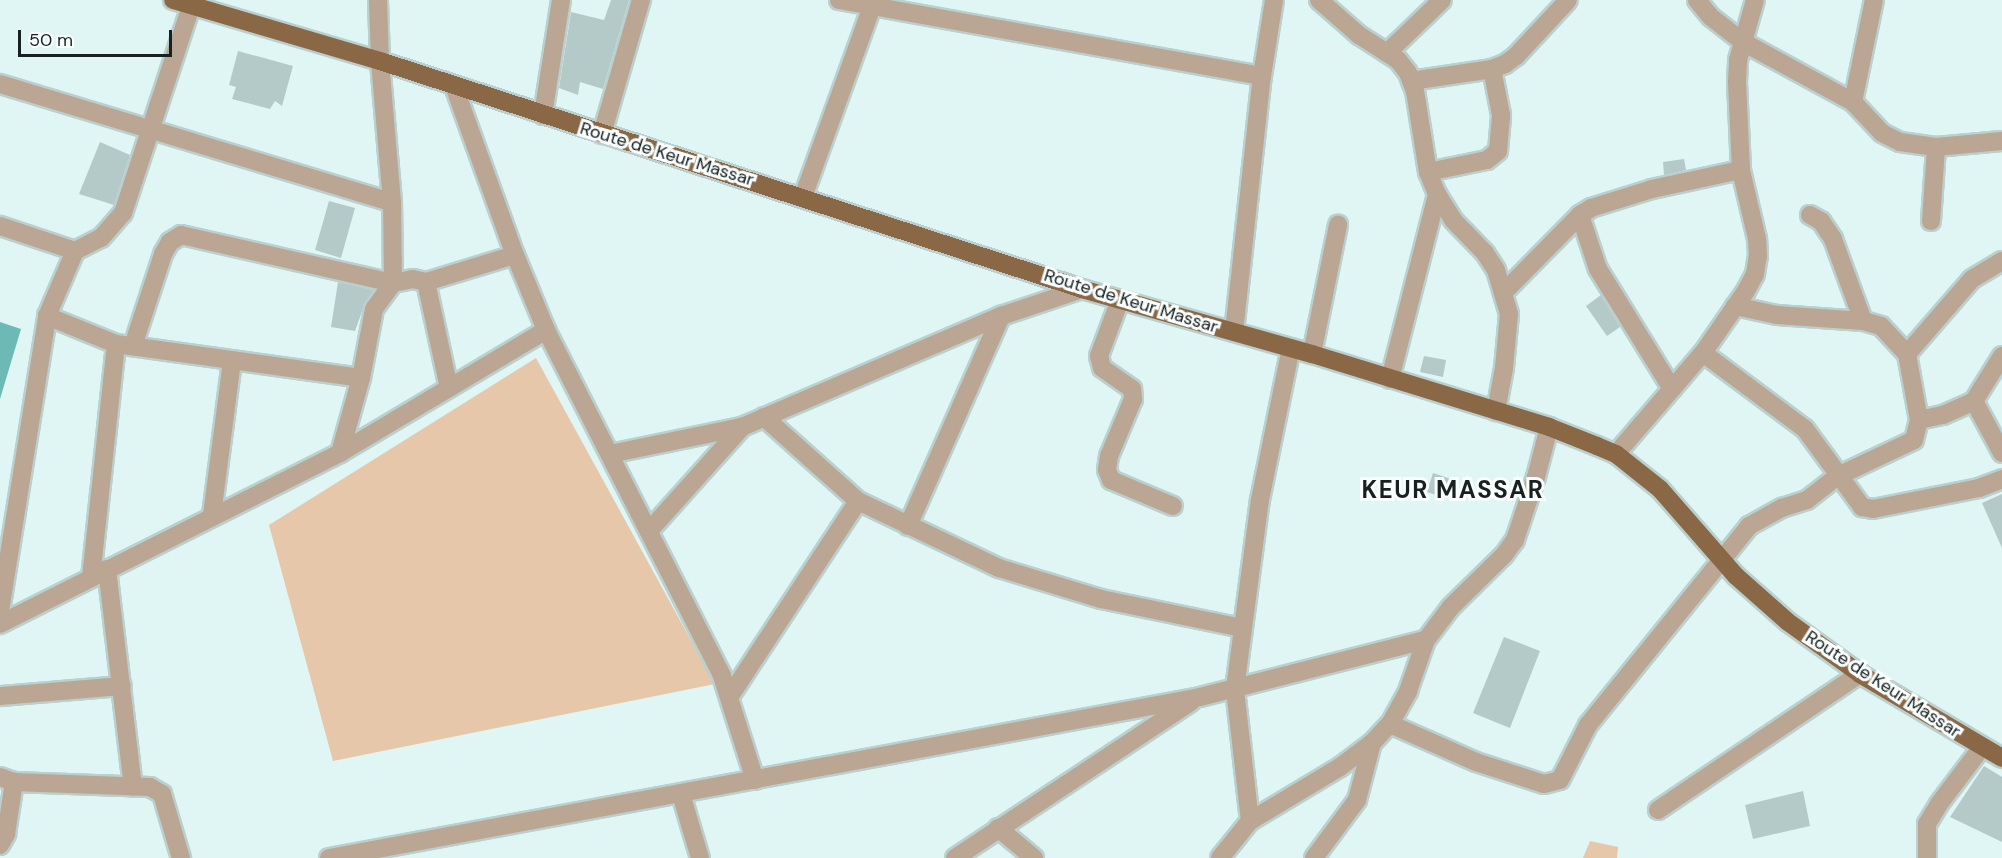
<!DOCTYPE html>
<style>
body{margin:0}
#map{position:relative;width:2002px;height:858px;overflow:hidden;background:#dff6f4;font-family:"DM Sans",sans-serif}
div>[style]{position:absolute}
.green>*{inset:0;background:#e6c7aa}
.water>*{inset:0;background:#6cb9b5}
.building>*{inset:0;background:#b4cac8}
.roads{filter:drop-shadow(2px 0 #bbd0ce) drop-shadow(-2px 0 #bbd0ce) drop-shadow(0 2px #bbd0ce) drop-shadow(0 -2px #bbd0ce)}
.minor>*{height:18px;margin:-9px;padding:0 9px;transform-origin:9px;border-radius:9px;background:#baa693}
.primary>*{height:18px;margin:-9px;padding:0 9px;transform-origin:9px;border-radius:9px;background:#8a6846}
span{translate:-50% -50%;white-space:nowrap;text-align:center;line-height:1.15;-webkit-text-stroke:6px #fafefe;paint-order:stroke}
.street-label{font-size:18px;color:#192120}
.district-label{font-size:24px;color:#192120;font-weight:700;letter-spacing:1.5px}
.scale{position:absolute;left:18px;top:30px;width:154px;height:27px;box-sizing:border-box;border:3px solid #192120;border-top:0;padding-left:8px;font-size:18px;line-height:21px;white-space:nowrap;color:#192120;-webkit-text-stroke:4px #fafefe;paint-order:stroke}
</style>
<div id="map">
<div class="green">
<i style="clip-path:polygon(536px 358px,715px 684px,333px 761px,269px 525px)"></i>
<i style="clip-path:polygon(1590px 841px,1618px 847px,1617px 858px,1583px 858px)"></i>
</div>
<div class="water">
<i style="clip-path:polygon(0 322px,21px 329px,0 399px)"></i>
</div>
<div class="building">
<i style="clip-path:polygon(611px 0,629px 0,603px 89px,580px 82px,578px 95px,559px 88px,571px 12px,604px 20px)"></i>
<i style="clip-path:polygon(238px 51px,293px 66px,282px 106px,275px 101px,270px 109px,232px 99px,236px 87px,229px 85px)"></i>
<i style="clip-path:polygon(100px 142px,130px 155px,114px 205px,79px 194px)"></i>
<i style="clip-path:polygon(1684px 159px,1686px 170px,1664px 175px,1663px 162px)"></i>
<i style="clip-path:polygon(329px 201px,355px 208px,341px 258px,315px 250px)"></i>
<i style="clip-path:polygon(338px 282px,374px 290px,365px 303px,355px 331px,331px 327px)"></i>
<i style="clip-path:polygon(1601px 295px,1620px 327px,1607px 336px,1586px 306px)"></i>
<i style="clip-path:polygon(1424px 356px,1446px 360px,1443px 377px,1420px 372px)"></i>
<i style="clip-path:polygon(1433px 473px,1454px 480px,1448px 499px,1427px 492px)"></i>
<i style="clip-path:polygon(2002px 494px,2002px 548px,1982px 503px)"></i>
<i style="clip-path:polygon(1504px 637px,1540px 651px,1510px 728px,1473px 713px)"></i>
<i style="clip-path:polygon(1984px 766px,2002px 777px,2002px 842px,1950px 817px)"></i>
<i style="clip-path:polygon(1803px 791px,1810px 826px,1753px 839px,1745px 805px)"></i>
</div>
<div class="roads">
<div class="minor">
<i style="left:839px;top:0;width:430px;rotate:10.2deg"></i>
<i style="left:1319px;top:0;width:53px;rotate:41.2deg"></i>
<i style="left:1359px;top:35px;width:46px;rotate:32.7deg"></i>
<i style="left:1398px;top:60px;width:16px;rotate:52deg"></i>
<i style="left:1408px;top:73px;width:19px;rotate:69deg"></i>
<i style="left:1415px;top:91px;width:82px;rotate:80.9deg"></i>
<i style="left:1428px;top:172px;width:24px;rotate:68deg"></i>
<i style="left:1437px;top:194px;width:31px;rotate:58deg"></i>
<i style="left:1453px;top:220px;width:46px;rotate:45.9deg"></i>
<i style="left:1485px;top:253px;width:20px;rotate:57deg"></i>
<i style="left:1496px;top:270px;width:46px;rotate:73.5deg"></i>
<i style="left:1509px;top:314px;width:54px;rotate:95.3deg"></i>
<i style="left:1504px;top:368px;width:44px;rotate:100.5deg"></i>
<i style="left:1697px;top:0;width:22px;rotate:51deg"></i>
<i style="left:1711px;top:17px;width:41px;rotate:38deg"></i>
<i style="left:1743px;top:42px;width:125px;rotate:28.6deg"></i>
<i style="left:1853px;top:102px;width:42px;rotate:46.9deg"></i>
<i style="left:1882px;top:133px;width:20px;rotate:27deg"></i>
<i style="left:1900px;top:142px;width:36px;rotate:8deg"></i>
<i style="left:1936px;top:147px;width:66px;rotate:-5.2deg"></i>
<i style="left:1387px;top:53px;width:76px;rotate:-43.9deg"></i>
<i style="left:1411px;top:81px;width:82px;rotate:-8.4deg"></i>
<i style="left:1492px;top:69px;width:14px;rotate:-21deg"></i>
<i style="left:1505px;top:64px;width:14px;rotate:-36deg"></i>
<i style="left:1516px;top:56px;width:76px;rotate:-47.1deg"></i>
<i style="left:0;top:84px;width:409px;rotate:16.8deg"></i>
<i style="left:454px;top:86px;width:180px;rotate:70.2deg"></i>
<i style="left:515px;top:255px;width:81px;rotate:67.5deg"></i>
<i style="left:546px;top:330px;width:388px;rotate:63deg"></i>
<i style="left:722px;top:676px;width:109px;rotate:72.4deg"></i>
<i style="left:1853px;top:102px;width:104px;rotate:-78.4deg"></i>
<i style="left:543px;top:115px;width:116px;rotate:-81.1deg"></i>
<i style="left:602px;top:134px;width:140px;rotate:-73.8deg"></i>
<i style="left:1428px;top:172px;width:60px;rotate:-11.5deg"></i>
<i style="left:1487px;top:160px;width:14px;rotate:-39deg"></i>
<i style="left:1498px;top:151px;width:36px;rotate:-85deg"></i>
<i style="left:1501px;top:115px;width:47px;rotate:-101.1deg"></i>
<i style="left:803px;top:197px;width:203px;rotate:-70.1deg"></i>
<i style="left:1580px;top:215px;width:57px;rotate:71.6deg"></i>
<i style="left:1598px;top:269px;width:141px;rotate:58.3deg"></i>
<i style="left:1810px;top:215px;width:13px;rotate:29deg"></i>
<i style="left:1821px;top:221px;width:22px;rotate:56deg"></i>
<i style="left:1833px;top:239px;width:87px;rotate:69.9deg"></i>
<i style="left:1931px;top:221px;width:74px;rotate:-86.1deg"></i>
<i style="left:0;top:226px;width:79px;rotate:18.4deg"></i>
<i style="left:426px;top:282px;width:93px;rotate:-16.9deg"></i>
<i style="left:1504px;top:292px;width:108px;rotate:-45.4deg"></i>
<i style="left:1580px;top:215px;width:13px;rotate:-32deg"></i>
<i style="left:1591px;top:208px;width:64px;rotate:-17.3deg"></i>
<i style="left:1652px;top:189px;width:91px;rotate:-12.1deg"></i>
<i style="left:1120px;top:300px;width:60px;rotate:110.6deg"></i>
<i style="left:1099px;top:356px;width:12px;rotate:76deg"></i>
<i style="left:1102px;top:368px;width:37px;rotate:35deg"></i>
<i style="left:1132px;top:389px;width:10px;rotate:84deg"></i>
<i style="left:1133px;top:399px;width:62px;rotate:112.8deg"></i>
<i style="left:1109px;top:456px;width:14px;rotate:98deg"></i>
<i style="left:1107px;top:470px;width:11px;rotate:68deg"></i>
<i style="left:1111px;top:480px;width:67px;rotate:22.8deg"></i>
<i style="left:47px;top:316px;width:74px;rotate:22.1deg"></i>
<i style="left:116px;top:344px;width:247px;rotate:7.9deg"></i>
<i style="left:1234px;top:332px;width:258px;rotate:-83.8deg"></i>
<i style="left:1262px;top:76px;width:77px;rotate:-81deg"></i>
<i style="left:133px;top:346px;width:97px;rotate:-71.9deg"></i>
<i style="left:163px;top:254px;width:14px;rotate:-60deg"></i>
<i style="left:170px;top:242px;width:13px;rotate:-32deg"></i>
<i style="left:181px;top:235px;width:217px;rotate:12.8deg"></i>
<i style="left:393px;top:283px;width:20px;rotate:-11deg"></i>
<i style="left:413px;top:279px;width:13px;rotate:13deg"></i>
<i style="left:426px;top:282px;width:108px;rotate:77.8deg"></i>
<i style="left:1703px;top:353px;width:127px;rotate:36.7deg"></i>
<i style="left:1805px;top:429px;width:97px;rotate:53.8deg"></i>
<i style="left:1862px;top:507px;width:11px;rotate:10deg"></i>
<i style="left:1873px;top:509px;width:108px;rotate:-11.2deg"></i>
<i style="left:1979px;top:488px;width:25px;rotate:-21deg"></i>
<i style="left:1312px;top:354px;width:132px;rotate:-78.6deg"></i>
<i style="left:1907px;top:354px;width:99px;rotate:-49.1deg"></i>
<i style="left:1972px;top:279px;width:35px;rotate:-31deg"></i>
<i style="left:1390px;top:379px;width:191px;rotate:-75.7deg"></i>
<i style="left:1974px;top:401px;width:59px;rotate:61.7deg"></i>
<i style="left:764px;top:417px;width:126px;rotate:41.8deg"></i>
<i style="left:858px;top:501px;width:156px;rotate:25.4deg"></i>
<i style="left:999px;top:568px;width:107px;rotate:16.9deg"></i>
<i style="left:1101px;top:599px;width:144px;rotate:11.6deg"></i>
<i style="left:1919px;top:420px;width:25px;rotate:-12deg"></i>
<i style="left:1943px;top:415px;width:34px;rotate:-24deg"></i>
<i style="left:1974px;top:401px;width:53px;rotate:-58.1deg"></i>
<i style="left:340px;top:453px;width:78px;rotate:-74.4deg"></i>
<i style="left:361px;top:378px;width:70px;rotate:-79.3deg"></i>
<i style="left:374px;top:309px;width:32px;rotate:-54deg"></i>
<i style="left:393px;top:283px;width:81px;rotate:-90.7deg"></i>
<i style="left:392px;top:202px;width:142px;rotate:-94.9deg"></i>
<i style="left:380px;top:61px;width:61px;rotate:-91.9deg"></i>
<i style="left:610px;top:454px;width:135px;rotate:-11.6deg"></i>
<i style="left:742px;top:427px;width:282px;rotate:-23.2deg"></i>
<i style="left:1001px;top:316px;width:85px;rotate:-18.4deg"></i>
<i style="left:1616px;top:454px;width:133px;rotate:-49.3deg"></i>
<i style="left:1703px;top:353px;width:75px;rotate:-55.3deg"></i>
<i style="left:1746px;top:291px;width:19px;rotate:-62deg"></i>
<i style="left:1755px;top:274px;width:18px;rotate:-81deg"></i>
<i style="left:1758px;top:256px;width:17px;rotate:-93deg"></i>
<i style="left:1757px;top:239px;width:71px;rotate:-103.1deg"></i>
<i style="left:1741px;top:170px;width:88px;rotate:-92.6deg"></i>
<i style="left:1737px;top:82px;width:22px;rotate:-87deg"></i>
<i style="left:1738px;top:60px;width:62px;rotate:-74.2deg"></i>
<i style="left:212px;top:515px;width:156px;rotate:-82.6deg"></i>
<i style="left:908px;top:526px;width:230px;rotate:-66.1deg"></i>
<i style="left:649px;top:531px;width:140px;rotate:-48.2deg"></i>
<i style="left:107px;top:569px;width:219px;rotate:83.2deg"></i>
<i style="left:91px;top:578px;width:235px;rotate:-83.9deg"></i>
<i style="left:0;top:611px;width:299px;rotate:-80.9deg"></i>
<i style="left:47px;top:316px;width:71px;rotate:-66.7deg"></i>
<i style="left:75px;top:251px;width:29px;rotate:-27deg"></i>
<i style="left:101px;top:238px;width:33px;rotate:-49deg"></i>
<i style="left:123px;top:213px;width:224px;rotate:-71.8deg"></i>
<i style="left:0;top:624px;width:381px;rotate:-26.7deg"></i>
<i style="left:340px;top:453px;width:240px;rotate:-30.8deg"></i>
<i style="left:0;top:696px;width:122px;rotate:-4.7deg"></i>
<i style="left:730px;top:696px;width:233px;rotate:-56.7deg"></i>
<i style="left:1390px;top:724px;width:94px;rotate:23.8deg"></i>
<i style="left:1476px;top:762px;width:71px;rotate:17.9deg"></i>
<i style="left:1544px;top:784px;width:16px;rotate:-14deg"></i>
<i style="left:1560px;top:780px;width:62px;rotate:-63deg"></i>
<i style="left:1588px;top:725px;width:256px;rotate:-51deg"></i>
<i style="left:1749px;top:526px;width:38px;rotate:-29deg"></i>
<i style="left:1782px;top:508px;width:26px;rotate:-18deg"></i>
<i style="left:1807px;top:500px;width:39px;rotate:-38deg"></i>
<i style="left:1838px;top:476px;width:84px;rotate:-25.3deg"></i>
<i style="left:1914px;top:440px;width:21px;rotate:-76deg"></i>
<i style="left:1919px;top:420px;width:67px;rotate:-100.3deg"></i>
<i style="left:1907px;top:354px;width:38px;rotate:-133deg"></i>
<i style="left:1881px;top:326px;width:19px;rotate:-164deg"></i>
<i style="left:1863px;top:321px;width:86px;rotate:-176deg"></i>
<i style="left:1777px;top:315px;width:43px;rotate:-167.9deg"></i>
<i style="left:0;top:777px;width:15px;rotate:20deg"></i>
<i style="left:14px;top:782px;width:136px;rotate:2.1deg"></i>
<i style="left:150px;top:787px;width:14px;rotate:30deg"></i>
<i style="left:162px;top:794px;width:67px;rotate:73.5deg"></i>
<i style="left:681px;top:794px;width:67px;rotate:73.5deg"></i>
<i style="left:1658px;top:810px;width:244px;rotate:-34deg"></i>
<i style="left:1250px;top:821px;width:133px;rotate:-96.5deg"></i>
<i style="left:1235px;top:689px;width:191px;rotate:-82.5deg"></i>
<i style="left:1260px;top:500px;width:155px;rotate:-78.5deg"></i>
<i style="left:998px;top:828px;width:47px;rotate:39.8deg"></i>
<i style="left:0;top:845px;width:13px;rotate:-61deg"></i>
<i style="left:6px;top:834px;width:53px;rotate:-81.3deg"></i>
<i style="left:329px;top:858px;width:886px;rotate:-10.47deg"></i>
<i style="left:1200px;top:697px;width:233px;rotate:-14.2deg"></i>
<i style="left:1426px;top:640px;width:41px;rotate:-52.9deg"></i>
<i style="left:1451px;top:607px;width:74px;rotate:-44.5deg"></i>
<i style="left:1504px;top:555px;width:19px;rotate:-54deg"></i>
<i style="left:1515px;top:540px;width:66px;rotate:-71.6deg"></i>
<i style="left:1536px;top:477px;width:52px;rotate:-75.4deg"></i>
<i style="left:955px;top:858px;width:283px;rotate:-33.5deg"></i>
<i style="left:1220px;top:858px;width:48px;rotate:-51deg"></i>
<i style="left:1250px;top:821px;width:105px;rotate:-31deg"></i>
<i style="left:1340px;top:767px;width:40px;rotate:-37deg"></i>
<i style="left:1372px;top:743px;width:26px;rotate:-47deg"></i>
<i style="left:1390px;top:724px;width:38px;rotate:-61deg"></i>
<i style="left:1408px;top:691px;width:54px;rotate:-70.6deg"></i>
<i style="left:1314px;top:858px;width:72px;rotate:-53.4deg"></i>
<i style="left:1357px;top:800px;width:59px;rotate:-75.3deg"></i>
<i style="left:1927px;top:858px;width:34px;rotate:-90deg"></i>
<i style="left:1927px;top:824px;width:23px;rotate:-59deg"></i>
<i style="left:1939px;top:804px;width:71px;rotate:-53deg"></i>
</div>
<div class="primary">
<i style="left:173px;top:0;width:216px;rotate:16.4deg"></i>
<i style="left:380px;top:61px;width:738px;rotate:17.99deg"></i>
<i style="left:1082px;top:289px;width:239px;rotate:15.8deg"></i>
<i style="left:1312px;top:354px;width:248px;rotate:17.1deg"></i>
<i style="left:1549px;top:427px;width:52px;rotate:21.6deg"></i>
<i style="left:1597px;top:446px;width:21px;rotate:23deg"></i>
<i style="left:1616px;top:454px;width:56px;rotate:38.5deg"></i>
<i style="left:1660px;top:489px;width:116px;rotate:48.9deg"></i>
<i style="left:1736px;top:576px;width:69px;rotate:41.5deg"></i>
<i style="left:1788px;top:622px;width:89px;rotate:35.8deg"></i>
<i style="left:1860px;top:674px;width:165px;rotate:30.6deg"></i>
</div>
</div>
<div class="street-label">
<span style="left:667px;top:154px;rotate:17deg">Route de Keur Massar</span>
<span style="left:1131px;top:301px;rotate:17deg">Route de Keur Massar</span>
<span style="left:1883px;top:684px;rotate:33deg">Route de Keur Massar</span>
</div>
<div class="district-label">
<span style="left:1453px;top:490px">KEUR MASSAR</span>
</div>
<div class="scale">50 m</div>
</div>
